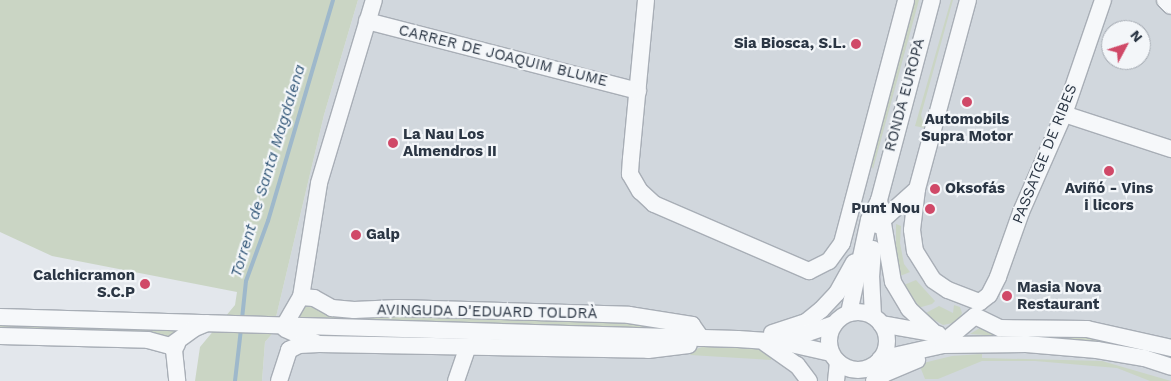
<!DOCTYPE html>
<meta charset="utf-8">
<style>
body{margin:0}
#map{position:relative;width:1171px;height:381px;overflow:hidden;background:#e3e7ec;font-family:"Work Sans",sans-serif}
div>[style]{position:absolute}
.built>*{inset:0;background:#d1d7dd}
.green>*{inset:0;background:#cad5c4}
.stream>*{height:4px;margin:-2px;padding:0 2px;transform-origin:2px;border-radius:2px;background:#9eb8cb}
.roads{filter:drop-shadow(1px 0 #a8aeb6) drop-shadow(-1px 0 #a8aeb6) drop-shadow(0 1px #a8aeb6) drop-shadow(0 -1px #a8aeb6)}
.minor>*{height:16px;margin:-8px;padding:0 8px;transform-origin:8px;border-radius:8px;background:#f6f8fa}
.minor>.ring{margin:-8px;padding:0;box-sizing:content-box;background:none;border:16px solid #f6f8fa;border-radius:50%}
.dots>*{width:14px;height:14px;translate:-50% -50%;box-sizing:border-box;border:2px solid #f3f6f9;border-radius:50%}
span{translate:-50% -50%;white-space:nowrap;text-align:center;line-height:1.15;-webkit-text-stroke:4.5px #f3f6f9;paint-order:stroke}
.poi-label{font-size:15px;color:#2b3644;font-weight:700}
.right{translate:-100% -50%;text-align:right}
.left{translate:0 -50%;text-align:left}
.street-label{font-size:15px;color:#2b3644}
.water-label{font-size:16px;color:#345879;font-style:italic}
.north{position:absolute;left:1101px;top:20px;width:50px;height:50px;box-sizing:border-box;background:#f3f6f9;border:1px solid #a3a9b1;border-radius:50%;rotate:50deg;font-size:14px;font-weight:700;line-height:20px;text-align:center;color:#2b3644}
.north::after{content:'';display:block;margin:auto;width:18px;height:22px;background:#d04968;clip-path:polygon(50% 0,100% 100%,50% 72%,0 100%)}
</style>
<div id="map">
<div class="built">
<i style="clip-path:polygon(evenodd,358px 0,1171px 0,1171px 381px,262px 381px,265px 342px,272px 334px,324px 115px,358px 0,1111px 30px,1141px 30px,1141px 60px,1111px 60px,1111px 30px)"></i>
</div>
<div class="green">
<i style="clip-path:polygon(0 0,358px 0,324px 115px,272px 334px,265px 342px,262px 381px,195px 381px,200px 347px,235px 305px,237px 292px,52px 256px,0 232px)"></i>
<i style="clip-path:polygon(912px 0,919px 0,873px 169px,870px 162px)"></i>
<i style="clip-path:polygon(951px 0,953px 0,921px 115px,925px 128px,915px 126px)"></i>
<i style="clip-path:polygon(896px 224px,901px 226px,900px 243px,904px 264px,910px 272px,900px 276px,896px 264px)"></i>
<i style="clip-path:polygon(916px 280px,935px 301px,932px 304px,918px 308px,909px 296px,904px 285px)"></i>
<i style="clip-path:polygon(307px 304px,591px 318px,687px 329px,300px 319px,300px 308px)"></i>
<i style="clip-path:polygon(954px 305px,960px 307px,962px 313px,959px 320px,953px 323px,943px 325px,924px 314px,939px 306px,953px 313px)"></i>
<i style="clip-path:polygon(0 324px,188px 329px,169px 341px,0 332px)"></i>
<i style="clip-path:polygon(983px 326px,1089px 336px,1171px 352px,1171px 359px,1115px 344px,970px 334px)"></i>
<i style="clip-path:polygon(745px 344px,771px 354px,771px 360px,690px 355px,693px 350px,708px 345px)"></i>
<i style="clip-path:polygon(982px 354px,982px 358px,1102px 361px,1171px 381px,1150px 381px,1117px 368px,1035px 361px,982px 361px,938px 379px,925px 379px,919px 364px,952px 356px)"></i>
</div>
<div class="stream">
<i style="left:242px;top:319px;width:38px;rotate:-84deg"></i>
<i style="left:246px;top:281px;width:64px;rotate:-69.9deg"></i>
<i style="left:268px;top:221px;width:230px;rotate:-73.6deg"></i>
<i style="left:235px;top:381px;width:52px;rotate:-83.4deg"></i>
</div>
<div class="roads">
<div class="minor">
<i style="left:646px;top:0;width:159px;rotate:95.4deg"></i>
<i style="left:631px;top:158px;width:16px;rotate:94deg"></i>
<i style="left:630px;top:174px;width:20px;rotate:60deg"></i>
<i style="left:640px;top:191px;width:19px;rotate:43deg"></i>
<i style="left:654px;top:204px;width:169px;rotate:23.4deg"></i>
<i style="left:809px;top:271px;width:22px;rotate:-27deg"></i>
<i style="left:829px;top:261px;width:22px;rotate:-54deg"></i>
<i style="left:842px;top:243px;width:251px;rotate:-75.2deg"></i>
<i style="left:968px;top:0;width:196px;rotate:105.1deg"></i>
<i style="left:917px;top:189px;width:41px;rotate:97deg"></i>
<i style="left:912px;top:230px;width:21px;rotate:82deg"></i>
<i style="left:915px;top:251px;width:34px;rotate:58deg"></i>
<i style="left:933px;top:280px;width:18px;rotate:34deg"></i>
<i style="left:948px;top:290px;width:34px;rotate:21deg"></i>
<i style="left:1165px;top:0;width:8px;rotate:45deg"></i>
<i style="left:367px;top:21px;width:280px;rotate:14.5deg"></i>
<i style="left:1064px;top:114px;width:113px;rotate:18.1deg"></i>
<i style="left:879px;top:200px;width:83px;rotate:80.3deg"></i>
<i style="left:893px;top:282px;width:31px;rotate:59deg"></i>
<i style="left:909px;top:309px;width:37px;rotate:43deg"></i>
<i style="left:877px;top:225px;width:54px;rotate:-42deg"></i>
<i style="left:873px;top:249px;width:26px;rotate:94deg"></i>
<i style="left:871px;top:275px;width:41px;rotate:87.2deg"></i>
<i style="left:301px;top:297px;width:13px;rotate:4deg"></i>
<i style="left:314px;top:298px;width:21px;rotate:29deg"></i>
<i style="left:332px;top:308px;width:22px;rotate:5deg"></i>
<i style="left:354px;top:310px;width:44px;rotate:-2.6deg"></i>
<i style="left:398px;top:308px;width:231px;rotate:1.7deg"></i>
<i style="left:629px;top:315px;width:64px;rotate:9deg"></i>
<i style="left:692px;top:325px;width:16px;rotate:55deg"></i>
<i style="left:980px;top:302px;width:11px;rotate:-38deg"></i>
<i style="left:989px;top:295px;width:20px;rotate:-63deg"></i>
<i style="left:998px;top:277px;width:69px;rotate:-70.5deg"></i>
<i style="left:1021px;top:212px;width:107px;rotate:-66.3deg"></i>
<i style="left:1064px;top:114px;width:120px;rotate:-71.1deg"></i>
<i class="ring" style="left:829px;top:312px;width:42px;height:42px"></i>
<i style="left:849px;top:313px;width:95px;rotate:-77.9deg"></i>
<i style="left:869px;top:220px;width:22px;rotate:-63deg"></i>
<i style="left:879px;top:200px;width:207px;rotate:-75.2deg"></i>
<i style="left:0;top:317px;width:738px;rotate:1.71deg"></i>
<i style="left:738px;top:339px;width:44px;rotate:3.9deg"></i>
<i style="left:782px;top:342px;width:50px;rotate:12.7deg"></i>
<i style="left:881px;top:324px;width:58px;rotate:10deg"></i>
<i style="left:284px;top:326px;width:34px;rotate:-60deg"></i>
<i style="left:301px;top:297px;width:115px;rotate:-81deg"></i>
<i style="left:319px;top:183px;width:191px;rotate:-73.3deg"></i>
<i style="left:285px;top:329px;width:37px;rotate:24deg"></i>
<i style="left:319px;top:344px;width:329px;rotate:1deg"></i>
<i style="left:648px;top:350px;width:41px;rotate:-7deg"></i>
<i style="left:772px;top:333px;width:36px;rotate:-18deg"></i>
<i style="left:806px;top:322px;width:19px;rotate:-39deg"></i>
<i style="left:821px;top:310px;width:23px;rotate:-47deg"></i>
<i style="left:837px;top:293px;width:35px;rotate:-61deg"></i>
<i style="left:0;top:336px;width:148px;rotate:1.5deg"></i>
<i style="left:148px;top:340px;width:23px;rotate:15deg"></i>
<i style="left:170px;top:346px;width:29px;rotate:-36deg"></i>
<i style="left:193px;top:329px;width:15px;rotate:-23deg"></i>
<i style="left:788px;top:336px;width:20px;rotate:-9deg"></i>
<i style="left:808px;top:333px;width:28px;rotate:-19deg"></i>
<i style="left:951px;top:336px;width:31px;rotate:-40deg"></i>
<i style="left:975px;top:316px;width:28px;rotate:26deg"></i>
<i style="left:1000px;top:328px;width:87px;rotate:0.7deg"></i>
<i style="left:1087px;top:329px;width:86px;rotate:12.7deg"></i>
<i style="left:765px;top:343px;width:39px;rotate:35deg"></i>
<i style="left:797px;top:365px;width:20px;rotate:53deg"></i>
<i style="left:177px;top:344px;width:7px;rotate:117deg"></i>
<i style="left:174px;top:350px;width:31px;rotate:84deg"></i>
<i style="left:880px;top:359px;width:65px;rotate:-12.5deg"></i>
<i style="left:943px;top:345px;width:83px;rotate:-0.7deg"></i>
<i style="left:1026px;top:344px;width:71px;rotate:4.8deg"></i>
<i style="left:1097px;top:350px;width:48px;rotate:9.7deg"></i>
<i style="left:1144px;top:358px;width:28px;rotate:18deg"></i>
<i style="left:279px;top:381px;width:33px;rotate:-72deg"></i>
<i style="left:289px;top:350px;width:11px;rotate:-27deg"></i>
<i style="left:299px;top:345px;width:20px;rotate:-3deg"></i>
<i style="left:456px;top:381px;width:36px;rotate:-71deg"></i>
<i style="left:836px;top:381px;width:19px;rotate:-84deg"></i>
<i style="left:874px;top:381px;width:12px;rotate:-35deg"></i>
<i style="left:884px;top:374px;width:36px;rotate:-23deg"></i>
</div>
</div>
<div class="dots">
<i style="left:856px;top:44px;background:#d04968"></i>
<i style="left:967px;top:102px;background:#d04968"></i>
<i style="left:393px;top:143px;background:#d04968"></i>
<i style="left:1109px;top:171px;background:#d04968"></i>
<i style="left:935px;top:189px;background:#d04968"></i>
<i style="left:930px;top:209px;background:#d04968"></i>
<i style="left:356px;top:235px;background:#d04968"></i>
<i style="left:145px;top:284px;background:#d04968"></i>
<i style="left:1007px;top:296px;background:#d04968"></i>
</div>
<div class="poi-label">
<span class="right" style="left:846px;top:44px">Sia Biosca, S.L.</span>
<span style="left:967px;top:128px">Automobils<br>Supra Motor</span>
<span class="left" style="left:403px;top:143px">La Nau Los<br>Almendros II</span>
<span style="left:1109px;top:197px">Aviñó - Vins<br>i licors</span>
<span class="left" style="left:945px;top:189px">Oksofás</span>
<span class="right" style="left:920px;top:209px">Punt Nou</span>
<span class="left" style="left:366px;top:235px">Galp</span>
<span class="right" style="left:135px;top:284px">Calchicramon<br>S.C.P</span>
<span class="left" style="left:1017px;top:296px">Masia Nova<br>Restaurant</span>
</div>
<div class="street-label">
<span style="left:503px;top:56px;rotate:14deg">CARRER DE JOAQUIM BLUME</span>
<span style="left:905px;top:95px;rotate:-75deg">RONDA EUROPA</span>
<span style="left:1045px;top:154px;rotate:-68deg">PASSATGE DE RIBES</span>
<span style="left:487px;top:312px;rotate:1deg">AVINGUDA D'EDUARD TOLDRÀ</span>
</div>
<div class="water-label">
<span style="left:268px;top:171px;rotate:-73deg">Torrent de Santa Magdalena</span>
</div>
<div class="north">N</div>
</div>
